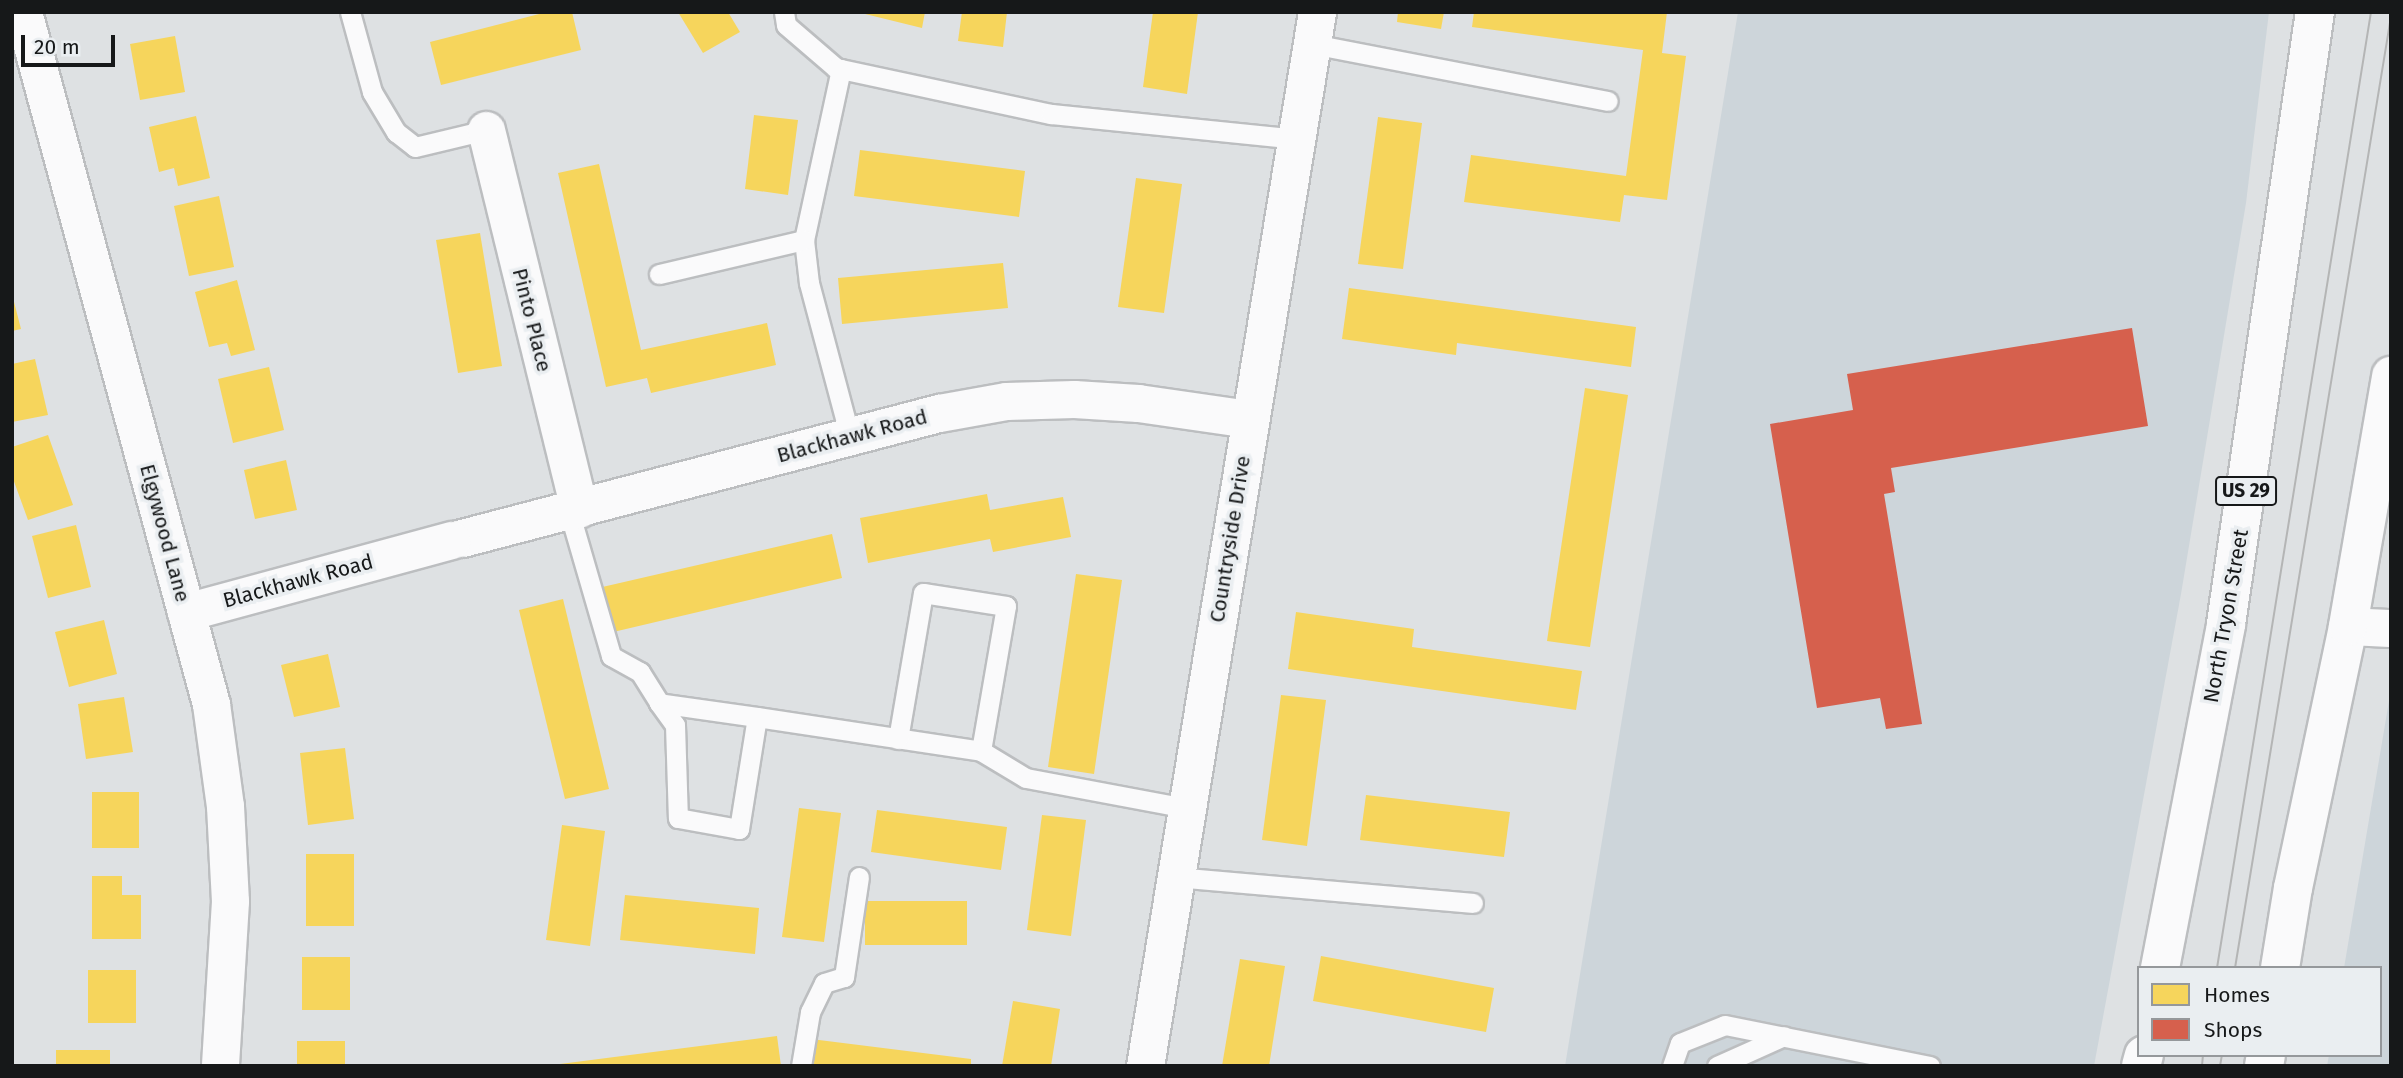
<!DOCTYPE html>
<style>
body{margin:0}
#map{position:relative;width:2403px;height:1078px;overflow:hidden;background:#dee1e3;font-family:"Fira Sans",sans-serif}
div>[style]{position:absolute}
.built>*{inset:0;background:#cdd5da}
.homes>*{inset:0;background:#f6d55c}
.shops>*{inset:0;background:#d6604d}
.roads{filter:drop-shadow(2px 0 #bcbec0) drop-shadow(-2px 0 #bcbec0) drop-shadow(0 2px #bcbec0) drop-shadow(0 -2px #bcbec0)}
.lane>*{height:19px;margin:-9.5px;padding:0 9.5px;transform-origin:9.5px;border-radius:9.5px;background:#fafafb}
.street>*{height:37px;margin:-18.5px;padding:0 18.5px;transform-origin:18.5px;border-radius:18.5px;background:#fafafb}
.primary>*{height:38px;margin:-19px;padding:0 19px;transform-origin:19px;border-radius:19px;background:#fafafb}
.tram>*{height:2px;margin:-1px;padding:0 1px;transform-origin:1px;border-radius:1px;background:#b4b5b5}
span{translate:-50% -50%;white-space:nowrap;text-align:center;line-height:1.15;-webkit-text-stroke:7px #eaeef1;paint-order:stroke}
.shield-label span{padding:2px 5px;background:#eaeef1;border:2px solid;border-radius:5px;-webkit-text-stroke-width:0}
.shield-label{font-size:19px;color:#161819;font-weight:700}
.street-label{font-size:21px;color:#161819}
.frame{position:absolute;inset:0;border:14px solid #161819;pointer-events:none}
.legend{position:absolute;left:2137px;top:966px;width:245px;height:91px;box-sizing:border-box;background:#eaeef1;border:2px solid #95989b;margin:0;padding:9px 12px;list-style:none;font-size:21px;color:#161819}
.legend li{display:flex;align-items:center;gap:14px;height:35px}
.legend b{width:35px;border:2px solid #95989b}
.scale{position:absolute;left:21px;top:35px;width:94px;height:32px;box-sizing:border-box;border:4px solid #161819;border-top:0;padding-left:9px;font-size:21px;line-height:24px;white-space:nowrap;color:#161819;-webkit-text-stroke:5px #eaeef1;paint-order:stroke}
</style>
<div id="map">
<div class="built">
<i style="clip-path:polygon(1738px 12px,2269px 12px,2246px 203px,2181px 594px,2094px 1066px,1565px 1066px)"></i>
<i style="clip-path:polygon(2391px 689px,2391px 1066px,2327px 1066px,2329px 1055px,2380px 1055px,2380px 968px,2344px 968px)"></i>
</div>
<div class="homes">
<i style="clip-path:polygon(547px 12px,572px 12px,581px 50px,441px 85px,430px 42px)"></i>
<i style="clip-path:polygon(678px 12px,728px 12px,740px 32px,703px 53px)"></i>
<i style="clip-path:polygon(857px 12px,925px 12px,922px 28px)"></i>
<i style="clip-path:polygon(962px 12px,1007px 12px,1003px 47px,958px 41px)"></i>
<i style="clip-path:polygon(1153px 12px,1198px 12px,1187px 94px,1143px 87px)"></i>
<i style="clip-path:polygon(1398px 12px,1444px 12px,1441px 29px,1397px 22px)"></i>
<i style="clip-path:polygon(1474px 12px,1667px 12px,1662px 53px,1686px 56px,1667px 200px,1624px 195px,1620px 222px,1464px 202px,1471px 155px,1626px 176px,1643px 50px,1472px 27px)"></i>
<i style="clip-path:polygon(175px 36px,185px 92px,140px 100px,130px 44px)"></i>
<i style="clip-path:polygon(754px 115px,798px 120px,788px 195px,745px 189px)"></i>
<i style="clip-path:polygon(196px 116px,210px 178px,178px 186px,174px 168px,159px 172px,149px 127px)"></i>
<i style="clip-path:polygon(1378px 117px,1422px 123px,1403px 269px,1358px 264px)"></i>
<i style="clip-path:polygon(860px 150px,1025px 171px,1019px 217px,854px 196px)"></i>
<i style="clip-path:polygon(599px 164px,641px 350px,767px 323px,776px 365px,651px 393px,647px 378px,606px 387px,558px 173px)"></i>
<i style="clip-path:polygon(1136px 178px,1182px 184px,1164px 313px,1118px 307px)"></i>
<i style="clip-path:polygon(219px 196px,234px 267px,189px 276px,174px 206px)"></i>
<i style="clip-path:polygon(480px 233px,502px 366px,458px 373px,436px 240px)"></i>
<i style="clip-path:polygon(1003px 263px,1008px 308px,842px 324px,838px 278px)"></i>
<i style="clip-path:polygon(237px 280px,255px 350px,231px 356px,227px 343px,209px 347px,195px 292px)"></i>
<i style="clip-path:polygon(1349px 288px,1636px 327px,1631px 367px,1457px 343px,1456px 355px,1342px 339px)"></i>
<i style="clip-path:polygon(12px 294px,21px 329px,12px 331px)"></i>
<i style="clip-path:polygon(35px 359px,48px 415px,12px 422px,12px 364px)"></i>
<i style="clip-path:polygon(269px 367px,284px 430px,233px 443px,218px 379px)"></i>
<i style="clip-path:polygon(1585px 388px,1628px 395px,1590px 647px,1547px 641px)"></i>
<i style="clip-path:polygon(48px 435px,73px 505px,28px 520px,12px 476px,12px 447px)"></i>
<i style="clip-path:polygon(286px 460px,297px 510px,255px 519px,244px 470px)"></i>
<i style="clip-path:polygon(987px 494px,990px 510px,1063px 497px,1071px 537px,993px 552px,990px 539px,868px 563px,860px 518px)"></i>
<i style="clip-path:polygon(76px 525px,91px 587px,48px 598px,32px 536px)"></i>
<i style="clip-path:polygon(832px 534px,842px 578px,609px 633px,598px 588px)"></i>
<i style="clip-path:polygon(1076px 574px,1122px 580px,1094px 774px,1048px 767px)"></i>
<i style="clip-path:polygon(563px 599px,609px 789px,565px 799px,519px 610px)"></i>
<i style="clip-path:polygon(1296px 612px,1414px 629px,1412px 647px,1582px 671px,1576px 710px,1288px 669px)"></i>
<i style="clip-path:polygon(104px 620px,117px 674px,69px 687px,55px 632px)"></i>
<i style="clip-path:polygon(328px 654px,340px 707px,294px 717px,281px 665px)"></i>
<i style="clip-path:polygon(1281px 695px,1326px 700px,1307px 846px,1262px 840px)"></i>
<i style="clip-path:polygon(124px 697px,133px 752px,86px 759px,78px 704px)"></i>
<i style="clip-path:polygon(345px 748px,354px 819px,308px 825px,300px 753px)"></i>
<i style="clip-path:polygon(92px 792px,139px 792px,139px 848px,92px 848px)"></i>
<i style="clip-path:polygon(1366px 795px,1510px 812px,1504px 857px,1360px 840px)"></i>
<i style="clip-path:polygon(799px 808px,841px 813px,824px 942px,782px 937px)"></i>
<i style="clip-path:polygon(877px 810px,1007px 827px,1001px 870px,871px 852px)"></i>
<i style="clip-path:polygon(1042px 815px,1086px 820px,1071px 936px,1027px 930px)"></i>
<i style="clip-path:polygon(562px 825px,605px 831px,590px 946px,546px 940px)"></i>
<i style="clip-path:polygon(306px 854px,354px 854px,354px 926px,306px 926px)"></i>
<i style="clip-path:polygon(92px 876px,122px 876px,122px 895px,141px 895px,141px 939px,92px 939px)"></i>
<i style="clip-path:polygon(625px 895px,759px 908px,755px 954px,620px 940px)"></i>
<i style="clip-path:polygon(865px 901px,967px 901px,967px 945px,865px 945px)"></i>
<i style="clip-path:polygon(1321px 956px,1494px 988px,1486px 1032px,1313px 1001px)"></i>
<i style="clip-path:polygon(302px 957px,350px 957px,350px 1010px,302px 1010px)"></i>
<i style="clip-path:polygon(1240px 959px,1285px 966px,1269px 1066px,1222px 1066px)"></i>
<i style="clip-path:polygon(88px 970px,136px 970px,136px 1023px,88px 1023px)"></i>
<i style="clip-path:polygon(1013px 1001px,1060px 1009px,1051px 1066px,1002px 1066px)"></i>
<i style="clip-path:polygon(777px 1036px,781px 1066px,560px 1066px,560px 1064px)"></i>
<i style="clip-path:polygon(811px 1039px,971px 1059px,971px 1066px,808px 1066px)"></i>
<i style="clip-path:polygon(297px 1041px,345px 1041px,345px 1066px,297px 1066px)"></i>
<i style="clip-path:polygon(56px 1050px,110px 1050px,110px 1066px,56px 1066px)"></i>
</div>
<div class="shops">
<i style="clip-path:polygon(2132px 328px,2148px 426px,1891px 468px,1895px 492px,1884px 494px,1922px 724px,1886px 729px,1880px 698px,1817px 708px,1770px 424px,1853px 410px,1847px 374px)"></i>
</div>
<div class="roads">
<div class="lane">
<i style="left:350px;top:12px;width:83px;rotate:74.6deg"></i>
<i style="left:372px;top:92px;width:47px;rotate:59deg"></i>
<i style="left:396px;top:132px;width:24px;rotate:38deg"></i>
<i style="left:415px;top:147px;width:73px;rotate:-13.5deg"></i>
<i style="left:784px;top:12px;width:13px;rotate:81deg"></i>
<i style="left:786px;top:25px;width:66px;rotate:40.7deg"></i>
<i style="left:836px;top:68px;width:220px;rotate:12.1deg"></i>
<i style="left:1051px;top:114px;width:246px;rotate:5.8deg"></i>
<i style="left:1312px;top:44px;width:301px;rotate:10.9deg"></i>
<i style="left:841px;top:69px;width:175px;rotate:102.2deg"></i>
<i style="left:804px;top:240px;width:43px;rotate:83.4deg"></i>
<i style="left:809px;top:283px;width:159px;rotate:75.1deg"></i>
<i style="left:659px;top:274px;width:149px;rotate:-13.2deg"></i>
<i style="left:569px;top:511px;width:151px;rotate:73.8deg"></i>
<i style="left:611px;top:656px;width:33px;rotate:29deg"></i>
<i style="left:640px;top:672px;width:36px;rotate:58deg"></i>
<i style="left:659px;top:703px;width:27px;rotate:54deg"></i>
<i style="left:675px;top:725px;width:93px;rotate:88.2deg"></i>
<i style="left:678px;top:818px;width:62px;rotate:10.2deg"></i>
<i style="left:739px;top:829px;width:113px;rotate:-80.9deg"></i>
<i style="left:757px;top:717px;width:99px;rotate:-171.9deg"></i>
<i style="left:757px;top:717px;width:227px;rotate:8.6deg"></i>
<i style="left:981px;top:751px;width:52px;rotate:31deg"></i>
<i style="left:1026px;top:778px;width:163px;rotate:10.6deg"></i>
<i style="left:898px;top:739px;width:148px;rotate:-80.3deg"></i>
<i style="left:923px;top:593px;width:84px;rotate:8.9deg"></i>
<i style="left:1006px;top:606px;width:147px;rotate:99.8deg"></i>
<i style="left:1176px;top:877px;width:298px;rotate:5deg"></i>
<i style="left:801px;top:1066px;width:55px;rotate:-80.5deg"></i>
<i style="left:810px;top:1012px;width:32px;rotate:-64deg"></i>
<i style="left:824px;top:983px;width:21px;rotate:-17deg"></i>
<i style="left:844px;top:977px;width:101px;rotate:-81.5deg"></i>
<i style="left:1672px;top:1066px;width:24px;rotate:-71deg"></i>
<i style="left:1680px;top:1043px;width:48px;rotate:-21.8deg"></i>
<i style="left:1725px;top:1025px;width:209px;rotate:11.3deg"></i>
<i style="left:1717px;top:1066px;width:73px;rotate:-24.1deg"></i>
</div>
<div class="street">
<i style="left:23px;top:12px;width:717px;rotate:74.8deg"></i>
<i style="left:211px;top:704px;width:103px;rotate:82.2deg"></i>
<i style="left:225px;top:806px;width:95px;rotate:87deg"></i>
<i style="left:230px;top:901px;width:165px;rotate:93.5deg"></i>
<i style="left:486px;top:130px;width:390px;rotate:76.2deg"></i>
<i style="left:462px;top:538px;width:493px;rotate:-14.7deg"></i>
<i style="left:939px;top:413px;width:68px;rotate:-10.2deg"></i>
<i style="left:1006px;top:401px;width:68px;rotate:-1.7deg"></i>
<i style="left:1074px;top:399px;width:64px;rotate:3.6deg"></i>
<i style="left:1138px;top:403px;width:112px;rotate:8.2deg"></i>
<i style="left:186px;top:612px;width:275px;rotate:-15.2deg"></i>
<i style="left:2348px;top:626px;width:43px;rotate:2.7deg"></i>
<i style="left:1145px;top:1066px;width:1068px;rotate:-80.73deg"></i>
</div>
<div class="primary">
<i style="left:2160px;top:968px;width:350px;rotate:-79.1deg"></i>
<i style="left:2226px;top:624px;width:618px;rotate:-81.73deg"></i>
<i style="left:2280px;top:968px;width:81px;rotate:-80.8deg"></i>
<i style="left:2293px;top:888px;width:268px;rotate:-78.1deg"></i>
<i style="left:2348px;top:626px;width:254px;rotate:-80.2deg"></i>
<i style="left:2141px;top:1066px;width:11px;rotate:-75deg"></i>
<i style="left:2264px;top:1066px;width:11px;rotate:-80deg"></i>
</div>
</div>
<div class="tram">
<i style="left:2217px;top:968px;width:968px;rotate:-80.85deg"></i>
<i style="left:2235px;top:968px;width:965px;rotate:-80.69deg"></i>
<i style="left:2202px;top:1066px;width:11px;rotate:-85deg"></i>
<i style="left:2220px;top:1066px;width:11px;rotate:-80deg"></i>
</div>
<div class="shield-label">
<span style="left:2246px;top:491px">US 29</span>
</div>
<div class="street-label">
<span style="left:532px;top:320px;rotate:76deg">Pinto Place</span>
<span style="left:852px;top:436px;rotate:-15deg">Blackhawk Road</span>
<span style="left:165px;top:533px;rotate:75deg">Elgywood Lane</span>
<span style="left:1230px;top:539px;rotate:-81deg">Countryside Drive</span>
<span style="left:298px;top:581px;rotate:-15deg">Blackhawk Road</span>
<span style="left:2226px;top:616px;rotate:-80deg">North Tryon Street</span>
</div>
<div class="frame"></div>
<ul class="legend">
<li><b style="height:19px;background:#f6d55c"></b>Homes</li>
<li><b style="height:19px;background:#d6604d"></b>Shops</li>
</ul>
<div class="scale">20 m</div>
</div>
